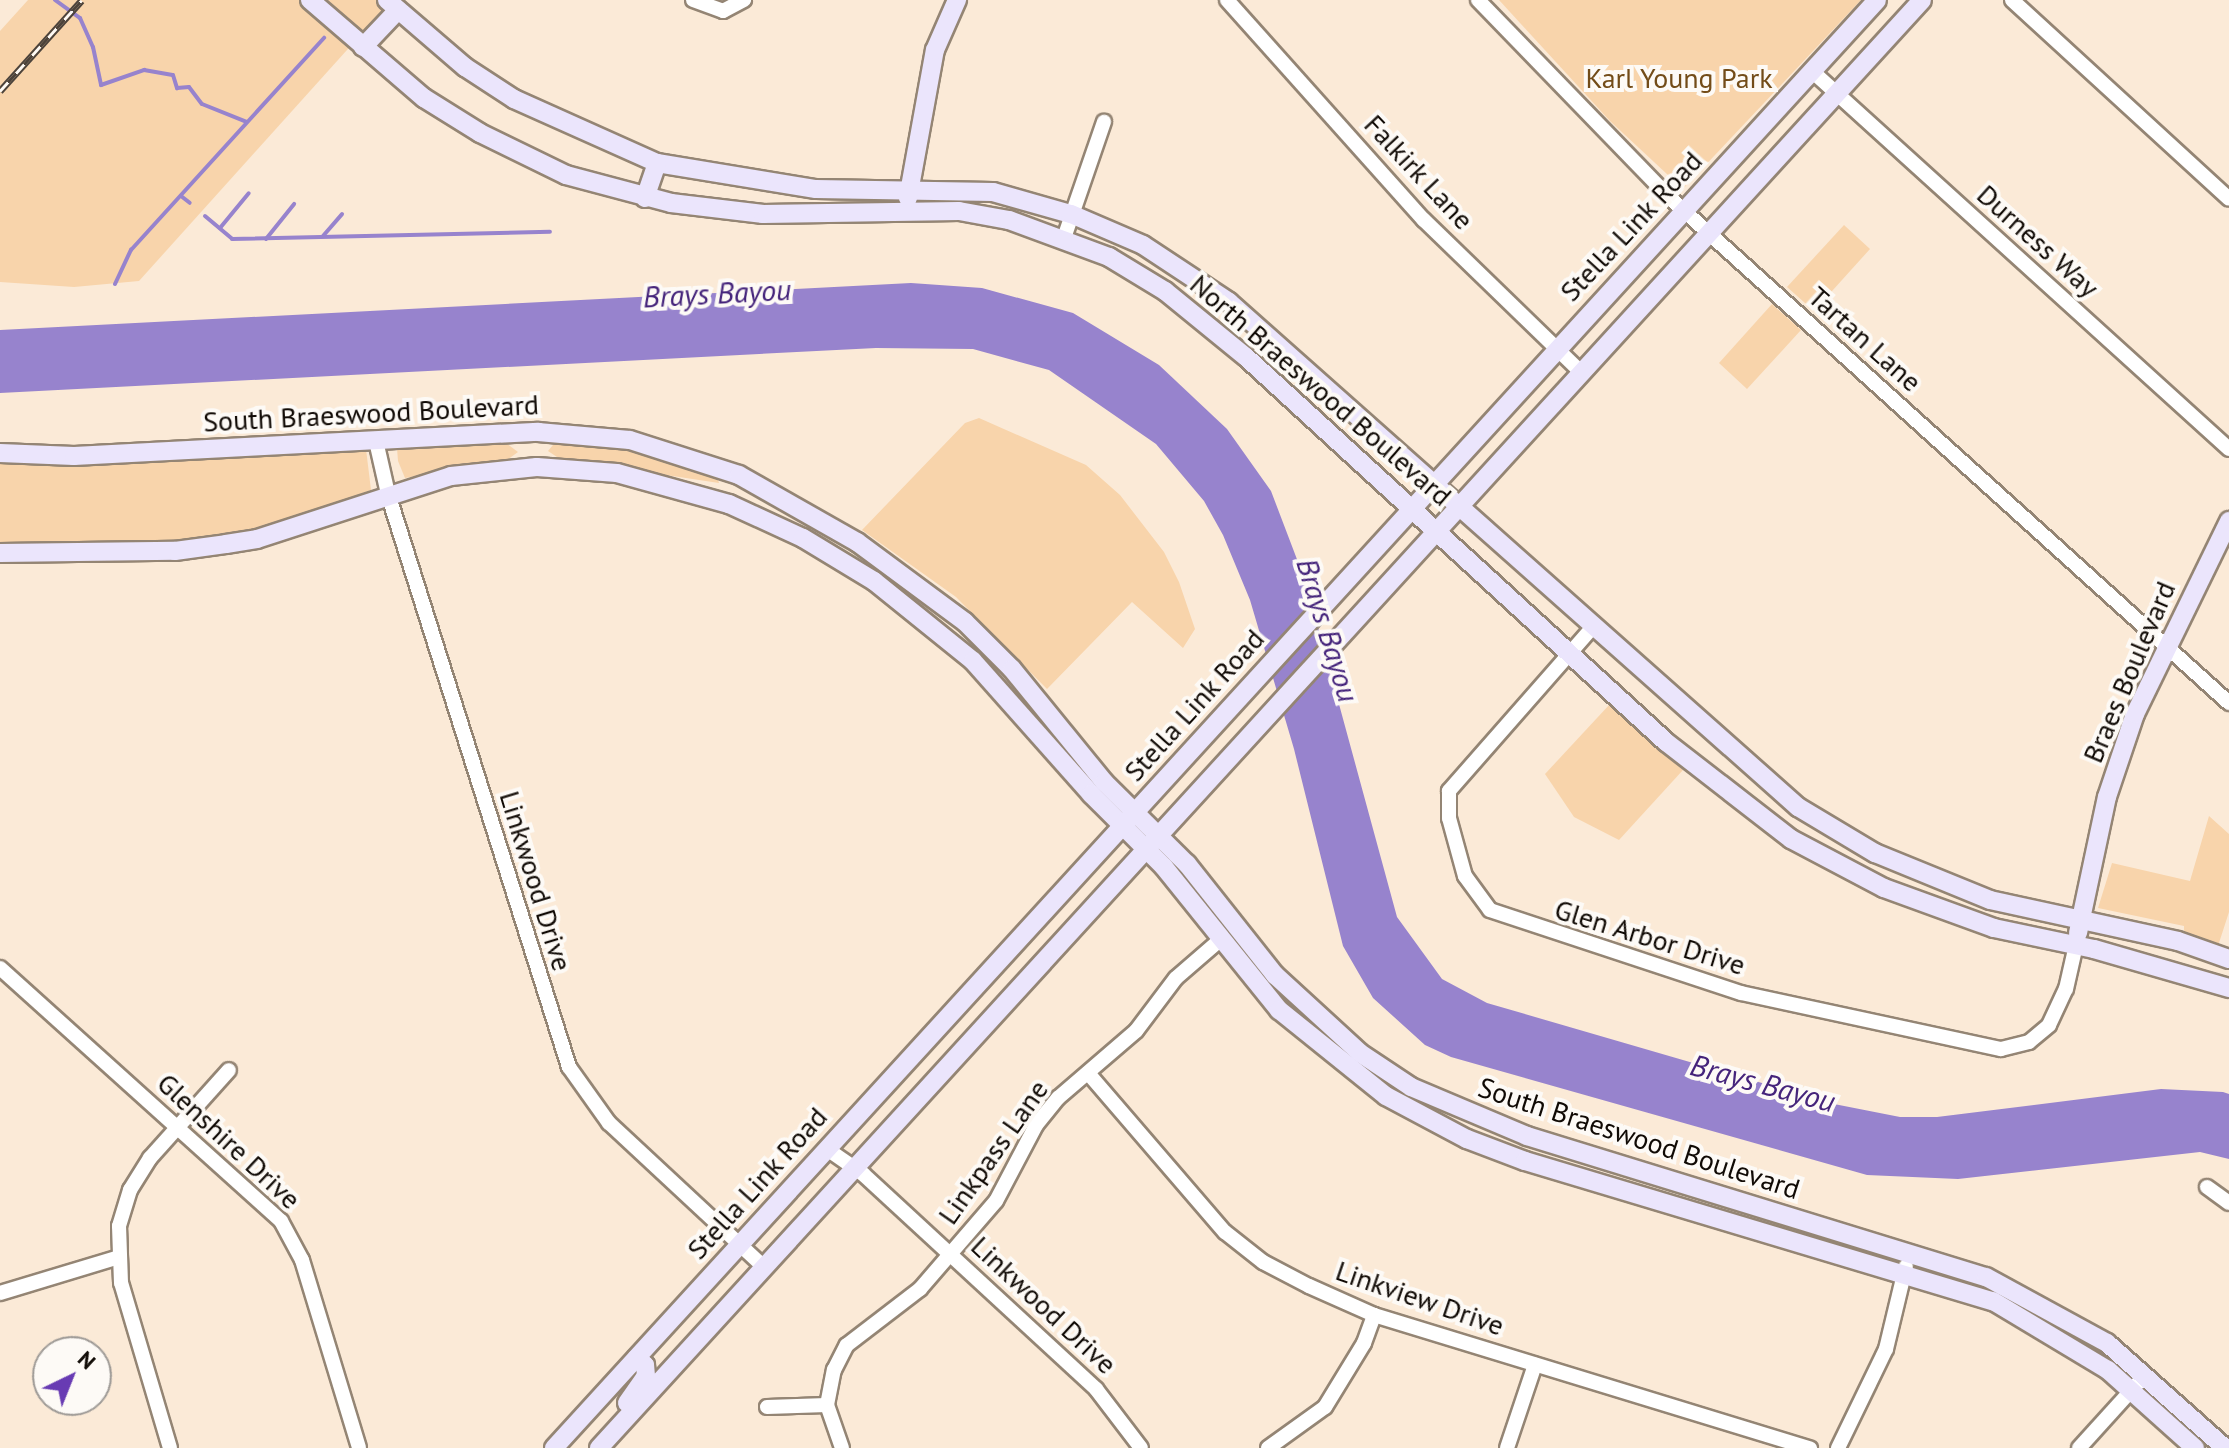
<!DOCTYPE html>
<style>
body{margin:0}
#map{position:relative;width:2229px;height:1448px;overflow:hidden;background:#fbead7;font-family:"PT Sans",sans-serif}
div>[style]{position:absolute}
.green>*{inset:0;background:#f8d4ab}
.water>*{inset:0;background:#9783cd}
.stream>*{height:4px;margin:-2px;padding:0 2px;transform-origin:2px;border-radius:2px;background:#9783cd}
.roads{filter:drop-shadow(2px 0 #948574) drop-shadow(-2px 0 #948574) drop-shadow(0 2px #948574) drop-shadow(0 -2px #948574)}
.street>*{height:14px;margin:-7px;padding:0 7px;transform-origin:7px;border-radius:7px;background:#fff}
.secondary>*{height:18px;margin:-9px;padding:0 9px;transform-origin:9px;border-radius:9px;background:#ebe5fc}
.rail>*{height:7px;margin-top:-3.5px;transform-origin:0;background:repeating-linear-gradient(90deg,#fdfaf6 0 12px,#4c433b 0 24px);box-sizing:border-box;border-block:2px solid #4c433b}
span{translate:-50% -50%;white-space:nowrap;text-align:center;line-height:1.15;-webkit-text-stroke:8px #fdfaf6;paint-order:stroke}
.park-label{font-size:28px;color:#734c18}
.street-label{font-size:28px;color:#100a05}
.water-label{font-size:30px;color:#45247b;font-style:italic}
.north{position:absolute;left:32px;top:1336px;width:80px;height:80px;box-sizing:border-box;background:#fdfaf6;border:2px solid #9e9a96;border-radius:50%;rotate:43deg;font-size:22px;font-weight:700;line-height:32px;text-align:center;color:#100a05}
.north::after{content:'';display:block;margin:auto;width:28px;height:36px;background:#683bb3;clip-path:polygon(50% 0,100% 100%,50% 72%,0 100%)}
</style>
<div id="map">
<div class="green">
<i style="clip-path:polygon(28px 0,392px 0,139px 281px,74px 287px,0 282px,0 31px)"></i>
<i style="clip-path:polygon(1499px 0,1861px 0,1683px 189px,1610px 121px)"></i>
<i style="clip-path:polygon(1844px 225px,1870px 249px,1814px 311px,1787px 287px)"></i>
<i style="clip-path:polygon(1772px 304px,1801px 330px,1747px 389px,1719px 363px)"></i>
<i style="clip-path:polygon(979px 418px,1086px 465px,1120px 495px,1164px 552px,1179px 582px,1195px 629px,1183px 648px,1132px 602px,1047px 689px,956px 597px,862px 530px,965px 423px)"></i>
<i style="clip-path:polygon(506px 443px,518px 452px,507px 460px,405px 478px,398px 461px,397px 448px)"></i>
<i style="clip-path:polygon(584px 443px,645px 452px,716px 474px,719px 483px,560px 459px,548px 451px,553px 445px)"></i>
<i style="clip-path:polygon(366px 449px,371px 490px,269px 528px,223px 538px,132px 545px,0 543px,0 460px)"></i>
<i style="clip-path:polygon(1610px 704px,1683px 770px,1619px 840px,1574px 817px,1545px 774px)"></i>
<i style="clip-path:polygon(2209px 816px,2229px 834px,2229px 912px,2218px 946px,2184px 932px,2184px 926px,2098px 908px,2112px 863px,2190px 881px)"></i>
</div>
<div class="water">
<i style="clip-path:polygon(911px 283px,982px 288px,1073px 313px,1159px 365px,1227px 429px,1271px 491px,1306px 583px,1397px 917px,1442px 979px,1487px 1003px,1834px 1104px,1900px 1117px,1937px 1117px,2161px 1089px,2223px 1092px,2229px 1094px,2229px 1159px,2200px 1152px,1958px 1179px,1867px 1175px,1451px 1057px,1425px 1045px,1373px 998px,1343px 946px,1294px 749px,1250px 600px,1223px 535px,1204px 501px,1156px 444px,1049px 370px,973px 349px,876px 348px,0 393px,0 330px)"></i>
</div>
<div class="stream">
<i style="left:55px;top:0;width:31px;rotate:36deg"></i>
<i style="left:80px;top:18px;width:32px;rotate:66deg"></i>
<i style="left:93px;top:47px;width:39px;rotate:78deg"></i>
<i style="left:101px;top:85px;width:46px;rotate:-19.2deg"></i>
<i style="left:144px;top:70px;width:29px;rotate:10deg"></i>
<i style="left:173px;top:75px;width:14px;rotate:73deg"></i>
<i style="left:177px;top:88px;width:12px;rotate:-5deg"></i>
<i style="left:189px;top:87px;width:21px;rotate:53deg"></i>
<i style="left:202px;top:104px;width:48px;rotate:21.8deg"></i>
<i style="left:181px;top:196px;width:11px;rotate:38deg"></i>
<i style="left:205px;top:216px;width:35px;rotate:40deg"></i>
<i style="left:232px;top:239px;width:318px;rotate:-1.3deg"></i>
<i style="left:220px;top:228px;width:45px;rotate:-50.4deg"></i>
<i style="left:323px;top:236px;width:29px;rotate:-49deg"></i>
<i style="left:266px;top:239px;width:45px;rotate:-51.3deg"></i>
<i style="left:115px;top:284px;width:38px;rotate:-65deg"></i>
<i style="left:131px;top:250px;width:287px;rotate:-47.7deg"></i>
</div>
<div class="roads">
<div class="street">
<i style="left:693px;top:0;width:32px;rotate:20deg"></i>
<i style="left:723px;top:11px;width:24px;rotate:-28deg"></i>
<i style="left:1227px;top:0;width:295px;rotate:48.2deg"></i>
<i style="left:1424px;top:220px;width:219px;rotate:44.1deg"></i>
<i style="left:1478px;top:0;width:277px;rotate:45.9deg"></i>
<i style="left:1671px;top:199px;width:752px;rotate:42.09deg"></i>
<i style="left:2012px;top:0;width:294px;rotate:42.5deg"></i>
<i style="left:1812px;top:71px;width:563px;rotate:42.19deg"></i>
<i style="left:1064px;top:238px;width:123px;rotate:-71deg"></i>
<i style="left:376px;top:441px;width:54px;rotate:77.2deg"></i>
<i style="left:388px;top:494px;width:601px;rotate:72.47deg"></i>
<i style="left:569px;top:1067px;width:69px;rotate:54.5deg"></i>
<i style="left:609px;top:1123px;width:212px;rotate:42.9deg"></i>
<i style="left:1592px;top:628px;width:217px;rotate:131.3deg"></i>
<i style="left:1449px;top:791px;width:27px;rotate:90deg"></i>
<i style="left:1449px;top:818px;width:60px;rotate:74.6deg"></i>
<i style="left:1465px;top:876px;width:42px;rotate:53.7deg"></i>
<i style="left:1490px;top:910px;width:264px;rotate:18.3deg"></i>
<i style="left:1741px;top:993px;width:266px;rotate:12.2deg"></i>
<i style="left:2001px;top:1049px;width:29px;rotate:-14deg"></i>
<i style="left:2029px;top:1042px;width:26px;rotate:-40deg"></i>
<i style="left:2049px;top:1025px;width:40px;rotate:-65deg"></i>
<i style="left:2066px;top:989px;width:45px;rotate:-77.2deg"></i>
<i style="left:0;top:968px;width:378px;rotate:42deg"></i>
<i style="left:281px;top:1221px;width:44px;rotate:61.7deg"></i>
<i style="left:302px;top:1260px;width:196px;rotate:73.1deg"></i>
<i style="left:1088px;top:1073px;width:210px;rotate:49.3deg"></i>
<i style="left:1225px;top:1232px;width:48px;rotate:38.3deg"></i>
<i style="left:1263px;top:1262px;width:52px;rotate:27.6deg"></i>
<i style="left:1309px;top:1286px;width:71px;rotate:24deg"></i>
<i style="left:1374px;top:1315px;width:456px;rotate:17deg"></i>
<i style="left:827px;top:1149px;width:44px;rotate:34.8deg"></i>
<i style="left:863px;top:1174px;width:317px;rotate:42.7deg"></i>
<i style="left:1096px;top:1389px;width:74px;rotate:52.7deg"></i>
<i style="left:2207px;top:1187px;width:27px;rotate:36deg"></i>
<i style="left:0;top:1293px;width:124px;rotate:-16.8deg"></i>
<i style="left:767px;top:1407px;width:60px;rotate:-1.9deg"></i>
<i style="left:170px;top:1448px;width:172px;rotate:-106.5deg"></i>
<i style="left:121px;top:1283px;width:57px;rotate:-92deg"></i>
<i style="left:119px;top:1226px;width:38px;rotate:-73deg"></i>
<i style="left:130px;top:1190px;width:38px;rotate:-58deg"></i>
<i style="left:150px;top:1158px;width:118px;rotate:-48.1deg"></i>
<i style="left:842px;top:1448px;width:46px;rotate:-109.2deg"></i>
<i style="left:827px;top:1405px;width:36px;rotate:-79deg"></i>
<i style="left:834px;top:1370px;width:28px;rotate:-63deg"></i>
<i style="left:847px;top:1345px;width:92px;rotate:-37.5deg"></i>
<i style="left:920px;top:1289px;width:116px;rotate:-49.2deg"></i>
<i style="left:996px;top:1201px;width:86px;rotate:-62.2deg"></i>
<i style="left:1036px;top:1125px;width:35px;rotate:-51deg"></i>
<i style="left:1058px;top:1098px;width:103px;rotate:-40.7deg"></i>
<i style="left:1136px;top:1031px;width:66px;rotate:-53deg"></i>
<i style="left:1176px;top:978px;width:60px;rotate:-40.9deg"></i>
<i style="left:1268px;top:1448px;width:70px;rotate:-35.7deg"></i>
<i style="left:1325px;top:1407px;width:75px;rotate:-58.6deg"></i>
<i style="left:1364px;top:1343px;width:30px;rotate:-70deg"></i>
<i style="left:1507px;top:1448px;width:88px;rotate:-71.4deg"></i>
<i style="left:1838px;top:1448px;width:110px;rotate:-64.1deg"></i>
<i style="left:1886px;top:1349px;width:85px;rotate:-76.5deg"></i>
<i style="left:2079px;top:1448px;width:88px;rotate:-47.8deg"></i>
</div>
<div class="secondary">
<i style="left:310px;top:0;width:150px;rotate:40.7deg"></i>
<i style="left:424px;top:98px;width:66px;rotate:32deg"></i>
<i style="left:480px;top:133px;width:96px;rotate:26deg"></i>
<i style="left:566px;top:175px;width:109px;rotate:14.9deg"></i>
<i style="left:671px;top:203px;width:93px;rotate:6.8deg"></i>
<i style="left:763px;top:214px;width:196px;rotate:-0.9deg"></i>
<i style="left:959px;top:211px;width:51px;rotate:10.2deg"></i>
<i style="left:1009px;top:220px;width:107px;rotate:20.3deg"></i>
<i style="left:1109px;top:257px;width:66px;rotate:31.3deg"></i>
<i style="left:1165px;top:291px;width:104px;rotate:39.2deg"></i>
<i style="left:1246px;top:357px;width:570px;rotate:42.51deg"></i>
<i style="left:1666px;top:742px;width:158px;rotate:37.8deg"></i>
<i style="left:1791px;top:839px;width:105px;rotate:27.8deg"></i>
<i style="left:1884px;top:888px;width:117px;rotate:20deg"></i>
<i style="left:1994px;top:928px;width:102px;rotate:11.9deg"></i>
<i style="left:2094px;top:949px;width:141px;rotate:16.1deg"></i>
<i style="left:387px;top:0;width:103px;rotate:40.7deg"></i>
<i style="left:465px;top:67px;width:59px;rotate:33.1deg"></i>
<i style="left:514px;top:99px;width:157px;rotate:24.1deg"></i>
<i style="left:657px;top:163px;width:161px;rotate:9.3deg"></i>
<i style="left:816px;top:189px;width:177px;rotate:1deg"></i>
<i style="left:993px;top:192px;width:81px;rotate:15.8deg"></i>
<i style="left:1071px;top:214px;width:78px;rotate:23.3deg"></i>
<i style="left:1143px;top:245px;width:103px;rotate:33.5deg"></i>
<i style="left:1229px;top:302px;width:761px;rotate:41.59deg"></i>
<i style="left:1798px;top:807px;width:90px;rotate:30.9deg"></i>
<i style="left:1875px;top:853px;width:124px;rotate:22.2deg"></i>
<i style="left:1990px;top:900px;width:192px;rotate:12.3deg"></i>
<i style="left:2178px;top:941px;width:54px;rotate:19.4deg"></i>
<i style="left:363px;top:47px;width:51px;rotate:-46.6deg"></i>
<i style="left:645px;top:198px;width:37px;rotate:-71deg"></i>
<i style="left:908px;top:198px;width:150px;rotate:-79.7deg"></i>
<i style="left:935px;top:50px;width:55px;rotate:-66.3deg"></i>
<i style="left:0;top:453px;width:74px;rotate:2.3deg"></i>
<i style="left:74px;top:456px;width:465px;rotate:-3deg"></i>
<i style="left:538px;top:432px;width:92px;rotate:5deg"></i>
<i style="left:630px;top:440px;width:114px;rotate:17.8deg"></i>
<i style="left:739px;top:475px;width:136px;rotate:29.6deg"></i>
<i style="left:857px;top:542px;width:134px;rotate:36.5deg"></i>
<i style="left:965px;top:622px;width:66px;rotate:45deg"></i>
<i style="left:1012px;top:669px;width:146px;rotate:50.8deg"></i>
<i style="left:1104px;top:782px;width:117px;rotate:44.7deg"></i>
<i style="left:1187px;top:864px;width:142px;rotate:51.6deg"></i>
<i style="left:1275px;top:975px;width:115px;rotate:42.5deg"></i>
<i style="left:1360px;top:1053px;width:61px;rotate:33.7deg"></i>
<i style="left:1411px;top:1087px;width:126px;rotate:22.9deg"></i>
<i style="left:1527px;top:1136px;width:480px;rotate:17.1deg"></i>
<i style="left:1986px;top:1277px;width:138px;rotate:28.6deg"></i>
<i style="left:2107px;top:1343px;width:158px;rotate:41.7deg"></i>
<i style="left:0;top:553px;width:175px;rotate:-0.7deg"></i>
<i style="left:175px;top:551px;width:51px;rotate:-7.8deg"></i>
<i style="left:226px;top:544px;width:31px;rotate:-9deg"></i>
<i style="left:257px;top:539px;width:204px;rotate:-18deg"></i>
<i style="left:451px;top:476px;width:86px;rotate:-6deg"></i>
<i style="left:537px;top:467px;width:80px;rotate:4.3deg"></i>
<i style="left:617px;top:473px;width:116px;rotate:15.5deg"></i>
<i style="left:729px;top:504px;width:81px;rotate:24.7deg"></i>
<i style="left:803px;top:538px;width:83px;rotate:31.2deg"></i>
<i style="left:874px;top:581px;width:127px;rotate:38.9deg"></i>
<i style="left:973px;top:661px;width:178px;rotate:48.4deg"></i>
<i style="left:1091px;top:794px;width:103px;rotate:45deg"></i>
<i style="left:1164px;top:867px;width:184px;rotate:51.2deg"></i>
<i style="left:1279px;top:1010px;width:137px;rotate:38.8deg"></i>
<i style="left:1386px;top:1096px;width:92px;rotate:28deg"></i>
<i style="left:1467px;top:1139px;width:62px;rotate:20.8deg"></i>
<i style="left:1525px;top:1161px;width:488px;rotate:16.7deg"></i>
<i style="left:1993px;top:1301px;width:134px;rotate:31deg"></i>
<i style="left:2108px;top:1370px;width:117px;rotate:41.9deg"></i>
<i style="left:2078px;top:933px;width:139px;rotate:-78deg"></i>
<i style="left:2107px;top:797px;width:88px;rotate:-71.4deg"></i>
<i style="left:2135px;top:714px;width:215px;rotate:-64deg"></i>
<i style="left:627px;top:1403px;width:33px;rotate:-55deg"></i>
<i style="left:646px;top:1376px;width:11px;rotate:-95deg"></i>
<i style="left:645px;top:1365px;width:11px;rotate:-142deg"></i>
<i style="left:554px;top:1448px;width:1961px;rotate:-47.58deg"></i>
<i style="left:599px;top:1448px;width:1961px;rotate:-47.58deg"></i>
</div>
</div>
<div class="rail">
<i style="left:0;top:91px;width:122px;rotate:-48deg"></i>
</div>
<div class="park-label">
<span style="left:1679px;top:78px">Karl Young Park</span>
</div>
<div class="street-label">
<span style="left:1419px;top:172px;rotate:47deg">Falkirk Lane</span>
<span style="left:1631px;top:226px;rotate:-47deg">Stella Link Road</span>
<span style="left:2038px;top:241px;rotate:42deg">Durness Way</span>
<span style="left:1865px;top:339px;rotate:42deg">Tartan Lane</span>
<span style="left:1321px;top:390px;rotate:41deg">North Braeswood Boulevard</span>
<span style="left:371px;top:413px;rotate:-3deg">South Braeswood Boulevard</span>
<span style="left:2129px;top:672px;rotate:-67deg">Braes Boulevard</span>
<span style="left:1194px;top:705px;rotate:-48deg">Stella Link Road</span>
<span style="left:536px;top:881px;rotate:73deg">Linkwood Drive</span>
<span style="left:1650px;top:937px;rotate:17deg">Glen Arbor Drive</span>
<span style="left:1639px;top:1138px;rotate:18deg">South Braeswood Boulevard</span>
<span style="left:229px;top:1141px;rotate:43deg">Glenshire Drive</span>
<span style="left:993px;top:1152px;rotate:-55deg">Linkpass Lane</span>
<span style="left:757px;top:1183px;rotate:-48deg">Stella Link Road</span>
<span style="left:1420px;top:1298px;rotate:19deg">Linkview Drive</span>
<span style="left:1044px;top:1305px;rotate:43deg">Linkwood Drive</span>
</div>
<div class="water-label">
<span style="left:717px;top:293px;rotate:-3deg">Brays Bayou</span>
<span style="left:1328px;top:630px;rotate:73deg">Brays Bayou</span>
<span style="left:1763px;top:1083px;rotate:15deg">Brays Bayou</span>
</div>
<div class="north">N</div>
</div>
